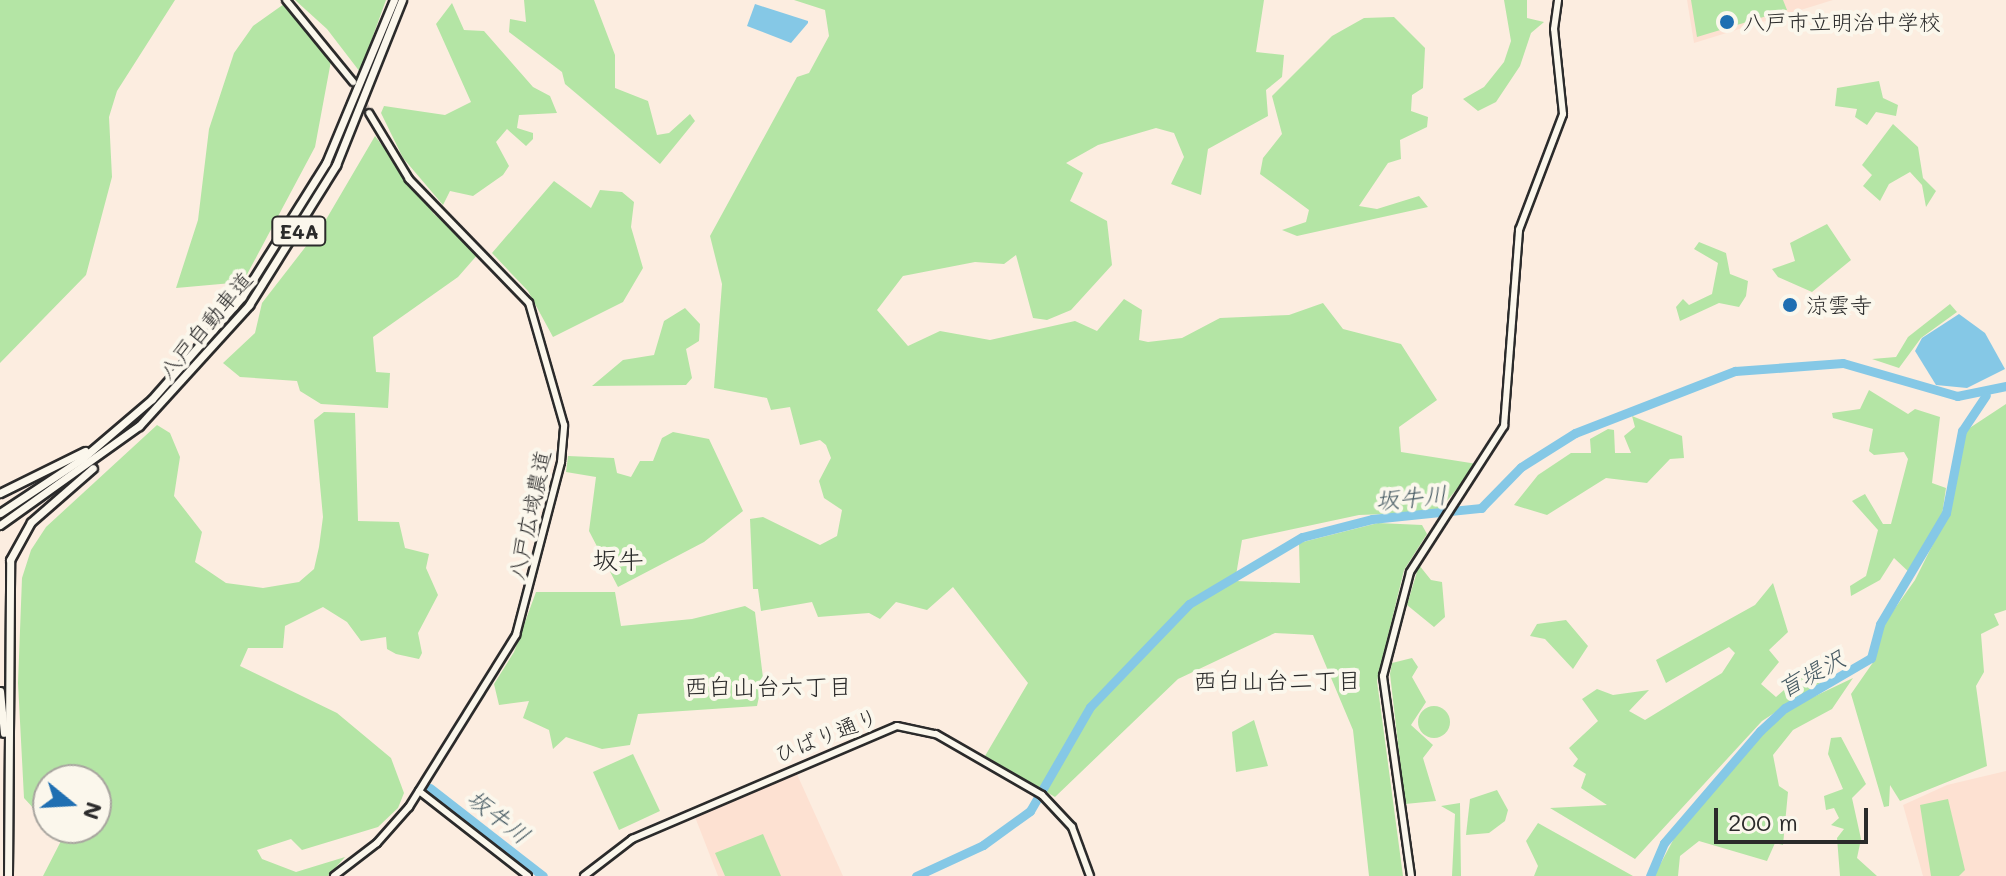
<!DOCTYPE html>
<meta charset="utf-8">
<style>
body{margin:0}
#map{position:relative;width:2006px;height:876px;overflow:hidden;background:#fcede0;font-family:Mali,"Klee One",sans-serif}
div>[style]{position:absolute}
.built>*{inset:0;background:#fde1d2}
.green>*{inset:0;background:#b4e5a5}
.round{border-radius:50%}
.water>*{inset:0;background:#85c8e6}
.river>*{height:9px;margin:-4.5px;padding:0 4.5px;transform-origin:4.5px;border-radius:4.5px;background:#85c8e6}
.secondary-tunnel>*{height:6px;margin-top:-3px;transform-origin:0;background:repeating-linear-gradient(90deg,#d2c6bc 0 6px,transparent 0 9px)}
.roads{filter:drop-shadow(2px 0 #2b2b2b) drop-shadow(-2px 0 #2b2b2b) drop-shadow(0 2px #2b2b2b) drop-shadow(0 -2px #2b2b2b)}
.secondary>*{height:6px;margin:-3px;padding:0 3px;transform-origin:3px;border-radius:3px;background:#fbf7ec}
.highway>*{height:7px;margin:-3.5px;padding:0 3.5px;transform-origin:3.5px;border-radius:3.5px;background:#fbf7ec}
.dots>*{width:22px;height:22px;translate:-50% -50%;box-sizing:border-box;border:4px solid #fbf7ec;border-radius:50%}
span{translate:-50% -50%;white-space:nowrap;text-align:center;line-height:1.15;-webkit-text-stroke:8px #fbf7ec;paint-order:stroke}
.shield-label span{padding:2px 6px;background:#fbf7ec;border:2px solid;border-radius:6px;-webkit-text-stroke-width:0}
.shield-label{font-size:20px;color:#2b2b2b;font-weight:700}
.poi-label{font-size:22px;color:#2b2b2b}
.left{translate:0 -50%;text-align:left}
.street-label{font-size:22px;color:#2b2b2b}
.water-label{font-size:24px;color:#465a63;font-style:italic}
.neighbourhood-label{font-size:24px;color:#2b2b2b}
.quarter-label{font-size:26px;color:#2b2b2b}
.north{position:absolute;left:32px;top:764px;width:80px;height:80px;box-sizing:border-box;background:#fbf7ec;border:2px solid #a8a59f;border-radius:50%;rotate:108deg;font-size:22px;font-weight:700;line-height:32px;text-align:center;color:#2b2b2b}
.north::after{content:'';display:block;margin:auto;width:28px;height:36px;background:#1f6fb2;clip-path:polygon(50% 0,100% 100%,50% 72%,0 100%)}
.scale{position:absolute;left:1714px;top:808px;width:154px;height:36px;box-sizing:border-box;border:4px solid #2b2b2b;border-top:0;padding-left:10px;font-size:24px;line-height:28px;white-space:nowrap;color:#2b2b2b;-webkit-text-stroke:6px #fbf7ec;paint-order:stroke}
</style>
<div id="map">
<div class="built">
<i style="clip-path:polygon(1687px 0,1833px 0,1694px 43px)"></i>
<i style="clip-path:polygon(2006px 771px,2006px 876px,1923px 876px,1903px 805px,1947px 785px)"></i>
<i style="clip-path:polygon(796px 772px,843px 876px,718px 876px,695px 817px)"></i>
</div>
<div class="green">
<i style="clip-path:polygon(0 0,175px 0,117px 91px,109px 117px,112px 177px,86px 275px,0 363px)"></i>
<i style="clip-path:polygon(295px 0,386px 0,360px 72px,327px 29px)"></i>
<i style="clip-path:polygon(524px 0,594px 0,615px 55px,615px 88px,648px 101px,657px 135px,669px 133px,690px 114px,695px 121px,660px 164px,565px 84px,562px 72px,509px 32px,510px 19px,526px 22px)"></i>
<i style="clip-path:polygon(794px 0,1264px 0,1256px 52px,1284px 55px,1282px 77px,1266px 90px,1268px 116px,1208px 149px,1201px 195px,1171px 184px,1184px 157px,1174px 133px,1156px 128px,1098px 145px,1066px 163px,1083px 173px,1070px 201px,1107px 221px,1112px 265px,1071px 310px,1047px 320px,1033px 318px,1016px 255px,1004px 264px,975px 262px,903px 276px,877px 310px,908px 346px,940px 331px,990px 340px,1075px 321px,1097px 331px,1124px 299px,1142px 310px,1139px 340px,1148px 342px,1182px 338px,1220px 318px,1289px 315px,1323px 303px,1343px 329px,1401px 344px,1437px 400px,1399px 427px,1401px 452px,1477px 464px,1438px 512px,1359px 515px,1242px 540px,1235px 581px,1300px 583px,1299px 543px,1378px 523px,1422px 525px,1427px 534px,1404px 570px,1377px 681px,1403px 876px,1369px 876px,1353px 730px,1313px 635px,1275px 633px,1178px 679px,1055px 797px,985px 756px,1028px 683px,953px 587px,927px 610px,896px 602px,880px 619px,869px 613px,818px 617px,812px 602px,761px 611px,758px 589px,753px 589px,750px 519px,763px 517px,820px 545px,837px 536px,842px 510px,824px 498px,819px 481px,831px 458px,826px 445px,820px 440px,800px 445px,790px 407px,771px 410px,767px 398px,714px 388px,722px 284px,710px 236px,797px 77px,809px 73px,829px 36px,825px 10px)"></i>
<i style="clip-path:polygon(1504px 0,1527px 0,1527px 18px,1544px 22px,1531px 33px,1520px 66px,1496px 102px,1478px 111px,1463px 99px,1484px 87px,1504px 62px,1511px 41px)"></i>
<i style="clip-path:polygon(1691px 0,1783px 0,1787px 10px,1697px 37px)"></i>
<i style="clip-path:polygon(452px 3px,464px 30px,484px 31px,533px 87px,550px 96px,557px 113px,519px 115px,517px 128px,533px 133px,533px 139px,526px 146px,507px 129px,496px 142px,509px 166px,503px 175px,473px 196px,450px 191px,443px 205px,403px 158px,381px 113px,384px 106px,445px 115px,471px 102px,436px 24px)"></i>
<i style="clip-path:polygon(284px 4px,331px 61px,315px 147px,243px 282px,176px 288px,198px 220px,209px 129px,234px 53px,253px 26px)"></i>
<i style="clip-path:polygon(1394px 17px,1425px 48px,1423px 88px,1412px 95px,1411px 111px,1428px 117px,1427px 127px,1400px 140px,1401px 159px,1388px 163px,1359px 206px,1377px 209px,1419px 196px,1428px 207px,1297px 236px,1282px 230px,1306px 222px,1309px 210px,1260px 174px,1263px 158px,1282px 134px,1272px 96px,1332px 36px,1364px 18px)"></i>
<i style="clip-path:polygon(1879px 81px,1883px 98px,1898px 105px,1896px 116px,1876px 112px,1867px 125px,1855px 117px,1857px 109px,1835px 106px,1837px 88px)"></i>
<i style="clip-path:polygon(1893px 124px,1918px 147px,1923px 178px,1936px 191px,1926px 207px,1922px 185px,1910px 172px,1889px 184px,1880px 201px,1863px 186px,1872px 175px,1862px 165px)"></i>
<i style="clip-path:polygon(375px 136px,434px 214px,479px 253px,458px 277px,373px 337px,376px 372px,390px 373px,388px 408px,321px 404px,300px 391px,297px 381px,240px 377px,223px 363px,255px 333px,262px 303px,324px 223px)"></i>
<i style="clip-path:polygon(554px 181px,591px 208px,600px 190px,622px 192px,634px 202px,631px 227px,643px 268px,623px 302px,553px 337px,528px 291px,492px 253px)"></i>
<i style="clip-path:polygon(1827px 224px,1851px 260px,1812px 292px,1778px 277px,1772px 269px,1795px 261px,1790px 243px)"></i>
<i style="clip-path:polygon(1699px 242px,1726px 253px,1730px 274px,1748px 281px,1746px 296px,1739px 307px,1719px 303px,1680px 321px,1676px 307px,1683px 299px,1689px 305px,1712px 294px,1718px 263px,1694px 249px)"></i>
<i style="clip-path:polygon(1950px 304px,1957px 312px,1921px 338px,1899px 368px,1872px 359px,1896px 357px,1908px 337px)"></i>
<i style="clip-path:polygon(685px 308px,700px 324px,699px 341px,686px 349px,692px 378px,686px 385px,592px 386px,623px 360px,654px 355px,664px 321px)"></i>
<i style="clip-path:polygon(1869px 390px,1908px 414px,1915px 409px,1940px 417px,1932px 483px,1946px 488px,1942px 515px,1911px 574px,1894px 558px,1880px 580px,1851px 596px,1850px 586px,1866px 576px,1878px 530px,1852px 501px,1865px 494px,1883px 524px,1891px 524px,1908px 459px,1904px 452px,1874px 455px,1869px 451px,1873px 429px,1833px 418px,1832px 413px,1860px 409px)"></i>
<i style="clip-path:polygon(2006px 404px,2006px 610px,1994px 614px,1999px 625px,1981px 634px,1984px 672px,1976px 686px,1987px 766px,1900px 801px,1890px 785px,1889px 806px,1884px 807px,1851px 694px,1874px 661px,1881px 628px,1915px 580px,1945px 520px,1965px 431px)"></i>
<i style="clip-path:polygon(324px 412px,355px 413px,358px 521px,399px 522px,405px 548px,429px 554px,426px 568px,438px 595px,418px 633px,422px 653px,419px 659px,396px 654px,387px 649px,386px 637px,361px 641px,347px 622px,323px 607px,285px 626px,283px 648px,248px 648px,240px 666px,337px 713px,391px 758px,404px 793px,398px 808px,378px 827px,302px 850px,291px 839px,257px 850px,262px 859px,296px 872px,345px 857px,328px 876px,43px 876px,62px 839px,54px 828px,96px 828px,96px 780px,48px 780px,48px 824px,24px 798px,18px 683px,22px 578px,31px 550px,46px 527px,157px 425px,170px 433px,180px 457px,174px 496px,202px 532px,195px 562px,226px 583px,263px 588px,299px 582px,314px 569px,319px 547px,323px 517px,314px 420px)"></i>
<i style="clip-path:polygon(1632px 416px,1682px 436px,1684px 458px,1670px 459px,1647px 483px,1606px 478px,1547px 515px,1514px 505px,1538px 475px,1571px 453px,1591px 453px,1590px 439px,1608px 429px,1614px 430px,1615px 453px,1631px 453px,1624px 436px,1635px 427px)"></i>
<i style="clip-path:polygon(673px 432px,709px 439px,743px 511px,704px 542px,618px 587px,589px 531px,596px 477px,566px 472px,568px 456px,614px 458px,617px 473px,631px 477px,640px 461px,653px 461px,662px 438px)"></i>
<i style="clip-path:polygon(1419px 565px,1431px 580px,1442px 582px,1445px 617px,1434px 627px,1407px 605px)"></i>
<i style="clip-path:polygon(1773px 583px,1788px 632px,1769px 650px,1779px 662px,1761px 684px,1776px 697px,1815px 663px,1831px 676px,1762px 721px,1635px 859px,1550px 808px,1607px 805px,1581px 788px,1586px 774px,1573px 766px,1578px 759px,1569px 748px,1598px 721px,1582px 699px,1597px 689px,1613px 695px,1649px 690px,1629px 711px,1645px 720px,1722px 673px,1735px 653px,1729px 647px,1666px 683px,1656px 660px,1755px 605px)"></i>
<i style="clip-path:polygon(536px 592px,615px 592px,621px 626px,692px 619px,745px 606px,755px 612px,763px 678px,757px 706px,638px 714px,630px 745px,602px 749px,566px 737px,553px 749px,549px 730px,523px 718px,529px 701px,499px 705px,494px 684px,514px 652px)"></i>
<i style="clip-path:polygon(1566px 620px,1588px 646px,1573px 669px,1545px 639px,1530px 636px,1537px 624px)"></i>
<i style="clip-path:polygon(1412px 658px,1418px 667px,1412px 677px,1426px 702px,1411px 725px,1433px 745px,1423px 758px,1436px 801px,1405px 804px,1390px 674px,1392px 663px)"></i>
<i style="clip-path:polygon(1853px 678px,1832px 709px,1793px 730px,1773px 755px,1779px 786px,1788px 792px,1783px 845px,1775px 843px,1767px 861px,1699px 841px,1680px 856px,1678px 876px,1654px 876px,1679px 829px,1760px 736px,1788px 709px)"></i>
<i class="round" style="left:1418px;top:706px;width:32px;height:32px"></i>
<i style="clip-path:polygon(1254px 720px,1268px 766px,1236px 772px,1232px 732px)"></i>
<i style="clip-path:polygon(1841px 737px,1866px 784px,1852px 798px,1861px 839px,1857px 858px,1877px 876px,1840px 876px,1837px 838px,1844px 829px,1831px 825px,1839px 818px,1834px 808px,1826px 810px,1824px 796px,1843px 789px,1828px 754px,1831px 738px)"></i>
<i style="clip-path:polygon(633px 754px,660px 811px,619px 830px,593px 772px)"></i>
<i style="clip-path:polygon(1497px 790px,1508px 810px,1505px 821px,1489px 833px,1466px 835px,1470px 799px)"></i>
<i style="clip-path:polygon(1948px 799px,1965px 870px,1959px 876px,1931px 876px,1920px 805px)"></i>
<i style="clip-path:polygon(1460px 803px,1461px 876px,1452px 876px,1455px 814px,1441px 806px)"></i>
<i style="clip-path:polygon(1538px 823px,1633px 876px,1534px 876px,1538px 866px,1526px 841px)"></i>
<i style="clip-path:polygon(763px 834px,781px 876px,725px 876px,715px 853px)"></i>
</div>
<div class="water">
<i style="clip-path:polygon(755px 4px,808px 21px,808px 23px,791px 43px,747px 26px)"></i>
<i style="clip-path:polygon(1959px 314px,1985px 333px,2005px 369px,1967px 388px,1936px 385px,1915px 351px,1922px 338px)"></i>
</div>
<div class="river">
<i style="left:430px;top:788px;width:143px;rotate:37.9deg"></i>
<i style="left:916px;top:876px;width:74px;rotate:-24.8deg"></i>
<i style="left:983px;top:845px;width:58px;rotate:-35.9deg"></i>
<i style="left:1030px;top:811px;width:120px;rotate:-60deg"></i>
<i style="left:1090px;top:707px;width:143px;rotate:-46.1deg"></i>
<i style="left:1189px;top:604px;width:131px;rotate:-30.7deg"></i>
<i style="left:1302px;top:537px;width:72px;rotate:-14.4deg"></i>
<i style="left:1372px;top:519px;width:110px;rotate:-5.8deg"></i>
<i style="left:1481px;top:508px;width:57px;rotate:-45.7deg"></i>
<i style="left:1521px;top:467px;width:64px;rotate:-32.2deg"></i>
<i style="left:1575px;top:433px;width:172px;rotate:-21.2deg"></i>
<i style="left:1735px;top:371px;width:108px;rotate:-4.2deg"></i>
<i style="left:1843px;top:363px;width:119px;rotate:16.1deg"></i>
<i style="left:1957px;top:396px;width:50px;rotate:-11.5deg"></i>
<i style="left:1650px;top:876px;width:36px;rotate:-67deg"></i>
<i style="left:1664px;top:843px;width:148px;rotate:-49.4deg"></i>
<i style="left:1760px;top:731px;width:34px;rotate:-43deg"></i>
<i style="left:1785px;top:708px;width:99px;rotate:-30.2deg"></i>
<i style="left:1871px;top:658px;width:35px;rotate:-75deg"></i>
<i style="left:1880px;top:624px;width:129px;rotate:-59.3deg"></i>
<i style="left:1946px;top:513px;width:84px;rotate:-79deg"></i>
<i style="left:1962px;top:431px;width:43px;rotate:-56.3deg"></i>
</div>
<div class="secondary-tunnel">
<i style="left:356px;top:87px;width:29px;rotate:63deg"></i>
</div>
<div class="roads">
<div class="secondary">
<i style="left:286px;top:0;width:106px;rotate:50.7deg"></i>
<i style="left:419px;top:791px;width:138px;rotate:37.9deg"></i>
<i style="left:334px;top:876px;width:54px;rotate:-37.5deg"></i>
<i style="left:377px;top:843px;width:48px;rotate:-48.4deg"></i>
<i style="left:409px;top:807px;width:203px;rotate:-58.1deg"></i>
<i style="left:516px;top:635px;width:179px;rotate:-75.4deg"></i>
<i style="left:561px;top:462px;width:37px;rotate:-85deg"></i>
<i style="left:564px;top:425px;width:127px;rotate:-106deg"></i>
<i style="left:529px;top:303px;width:173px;rotate:-134.1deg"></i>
<i style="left:409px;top:179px;width:77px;rotate:-121.2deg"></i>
<i style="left:584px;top:876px;width:61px;rotate:-37.6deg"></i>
<i style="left:632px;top:839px;width:288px;rotate:-23.1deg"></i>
<i style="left:897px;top:726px;width:40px;rotate:12deg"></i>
<i style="left:936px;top:734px;width:122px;rotate:29.9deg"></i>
<i style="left:1042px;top:795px;width:44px;rotate:46.8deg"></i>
<i style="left:1072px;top:827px;width:52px;rotate:69.8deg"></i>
<i style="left:1411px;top:876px;width:202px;rotate:-98deg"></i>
<i style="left:1383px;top:676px;width:107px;rotate:-75.4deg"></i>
<i style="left:1410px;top:572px;width:174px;rotate:-57.2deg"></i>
<i style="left:1504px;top:426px;width:197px;rotate:-85.6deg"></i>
<i style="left:1519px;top:230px;width:124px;rotate:-69.2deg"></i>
<i style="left:1563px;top:114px;width:85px;rotate:-96deg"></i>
<i style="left:1554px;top:29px;width:29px;rotate:-82deg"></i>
</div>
<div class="highway">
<i style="left:0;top:493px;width:95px;rotate:-26.3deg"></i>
<i style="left:0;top:513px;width:100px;rotate:-33.5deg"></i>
<i style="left:83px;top:458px;width:91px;rotate:-40.5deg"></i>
<i style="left:152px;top:399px;width:136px;rotate:-48.6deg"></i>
<i style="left:242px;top:297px;width:158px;rotate:-57.9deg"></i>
<i style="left:326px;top:163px;width:177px;rotate:-67.4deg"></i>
<i style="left:0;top:525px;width:171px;rotate:-35.5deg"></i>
<i style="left:139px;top:426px;width:164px;rotate:-47.7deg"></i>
<i style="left:249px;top:305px;width:165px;rotate:-58.1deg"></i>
<i style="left:336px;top:165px;width:178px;rotate:-68.2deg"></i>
<i style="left:0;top:691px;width:42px;rotate:84.6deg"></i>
<i style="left:8px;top:876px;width:316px;rotate:-89.6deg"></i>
<i style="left:10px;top:560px;width:43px;rotate:-61.1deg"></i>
<i style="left:31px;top:522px;width:82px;rotate:-41.1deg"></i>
</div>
</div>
<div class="dots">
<i style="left:1727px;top:22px;background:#1f6fb2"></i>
<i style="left:1790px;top:305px;background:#1f6fb2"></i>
</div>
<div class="shield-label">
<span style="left:299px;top:231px">E4A</span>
</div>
<div class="poi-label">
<span class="left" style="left:1743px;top:22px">八戸市立明治中学校</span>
<span class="left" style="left:1806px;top:305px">涼雲寺</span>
</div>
<div class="street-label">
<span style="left:205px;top:325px;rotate:-50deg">八戸自動車道</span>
<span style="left:529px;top:515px;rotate:-78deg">八戸広域農道</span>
<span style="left:826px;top:735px;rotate:-22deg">ひばり通り</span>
</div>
<div class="water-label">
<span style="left:1411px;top:497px;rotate:-5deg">坂牛川</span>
<span style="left:1811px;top:673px;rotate:-28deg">盲堤沢</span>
<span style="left:499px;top:816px;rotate:38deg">坂牛川</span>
</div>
<div class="neighbourhood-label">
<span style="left:1277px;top:680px">西白山台二丁目</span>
<span style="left:768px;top:686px">西白山台六丁目</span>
</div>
<div class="quarter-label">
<span style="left:618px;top:560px">坂牛</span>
</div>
<div class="north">N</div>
<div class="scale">200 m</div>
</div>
